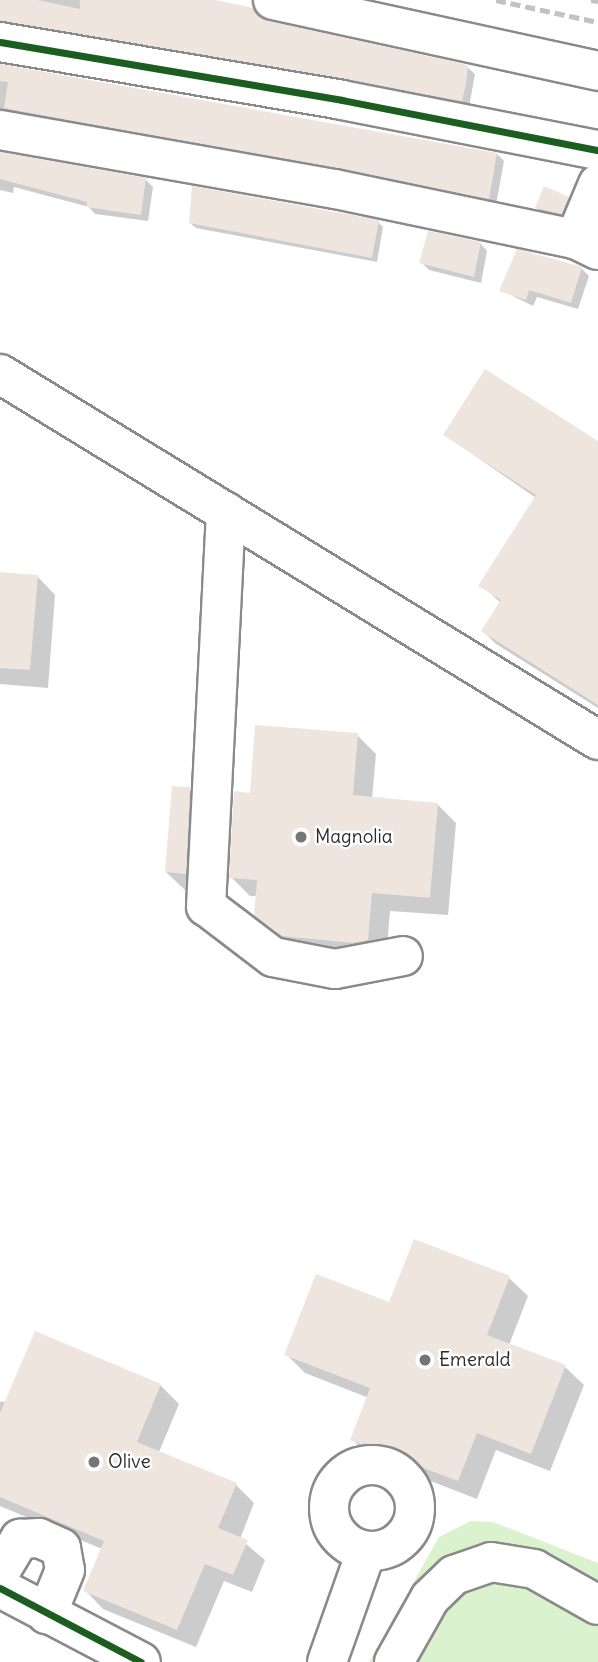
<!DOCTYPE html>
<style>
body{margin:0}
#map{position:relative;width:598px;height:1662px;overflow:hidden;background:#fff;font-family:Delius,sans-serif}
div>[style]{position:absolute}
.green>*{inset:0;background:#daf2cd}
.shadow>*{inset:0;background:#0003}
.building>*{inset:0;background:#eee5df}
.roads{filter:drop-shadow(2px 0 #8a8a8a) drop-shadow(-2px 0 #8a8a8a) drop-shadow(0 2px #8a8a8a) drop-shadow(0 -2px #8a8a8a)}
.minor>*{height:38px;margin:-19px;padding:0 19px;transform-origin:19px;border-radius:19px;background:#fff}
.minor>.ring{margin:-19px;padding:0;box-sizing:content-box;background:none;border:38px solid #fff;border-radius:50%}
.rail>*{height:5px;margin-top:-2.5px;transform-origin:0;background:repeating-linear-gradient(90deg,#c2c2c2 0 10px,transparent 0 15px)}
.cycleway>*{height:7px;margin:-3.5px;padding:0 3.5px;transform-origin:3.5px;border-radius:3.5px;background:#1b5e20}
.dots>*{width:19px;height:19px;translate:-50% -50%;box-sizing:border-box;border:4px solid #fff;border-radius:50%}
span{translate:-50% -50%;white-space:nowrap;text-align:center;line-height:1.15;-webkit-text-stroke:5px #fff;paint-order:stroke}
.poi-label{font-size:19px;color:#2b2b2b}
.left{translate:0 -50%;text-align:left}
</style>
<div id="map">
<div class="green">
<i style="clip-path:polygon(471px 1521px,493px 1522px,598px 1563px,598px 1662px,369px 1662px,439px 1537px)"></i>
</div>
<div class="shadow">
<i style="clip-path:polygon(0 0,190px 0,268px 23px,467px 67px,475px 74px,469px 107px,0 31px)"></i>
<i style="clip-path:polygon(0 66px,497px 154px,504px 161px,496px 205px,0 119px)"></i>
<i style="clip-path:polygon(0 154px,146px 180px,153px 187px,148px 221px,95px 214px,89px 207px,14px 187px,13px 193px,0 190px)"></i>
<i style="clip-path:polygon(568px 198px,575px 206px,569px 220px,544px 215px,537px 208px)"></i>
<i style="clip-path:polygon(378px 222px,383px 227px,377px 262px,196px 228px,190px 223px)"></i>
<i style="clip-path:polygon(480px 243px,487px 251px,481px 283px,429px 270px,421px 262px)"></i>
<i style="clip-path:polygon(581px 268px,589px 276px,578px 309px,537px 297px,533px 306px,501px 290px)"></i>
<i style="clip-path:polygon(445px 435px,598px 443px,598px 708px,496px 644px,483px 631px,501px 603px,481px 585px,536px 498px)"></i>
<i style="clip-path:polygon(0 573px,37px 576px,55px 595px,48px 688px,0 684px)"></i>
<i style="clip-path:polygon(357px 735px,376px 754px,372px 799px,437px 804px,456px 823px,448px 915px,390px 911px,386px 959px,302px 954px,256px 914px,257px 896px,250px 896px,231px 877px,251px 794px)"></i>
<i style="clip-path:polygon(189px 789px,208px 808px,204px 892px,185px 890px,166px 872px)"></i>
<i style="clip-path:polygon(509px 1278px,528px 1296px,509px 1345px,565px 1367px,584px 1385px,550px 1471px,496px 1450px,477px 1499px,371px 1458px,352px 1439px,369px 1398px,305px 1373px,286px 1354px,390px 1304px)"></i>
<i style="clip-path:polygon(160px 1385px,179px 1404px,159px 1452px,236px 1485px,254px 1503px,240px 1539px,265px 1560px,252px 1592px,224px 1581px,196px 1647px,103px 1609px,85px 1590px,102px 1549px,0 1506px,0 1402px)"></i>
</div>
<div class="building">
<i style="clip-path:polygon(0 0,38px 0,80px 9px,80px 0,216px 0,253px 8px,268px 21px,468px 65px,466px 84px,462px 101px,0 21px)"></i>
<i style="clip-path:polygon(0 64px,497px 153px,489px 199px,4px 108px,8px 82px,0 81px)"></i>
<i style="clip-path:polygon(0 152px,146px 178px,141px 215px,86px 207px,87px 202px,0 179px)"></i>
<i style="clip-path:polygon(192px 186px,379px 220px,372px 258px,189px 223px)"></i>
<i style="clip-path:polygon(544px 186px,569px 197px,562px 214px,535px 208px)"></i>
<i style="clip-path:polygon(428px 231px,481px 242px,474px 277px,419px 263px)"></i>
<i style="clip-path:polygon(517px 249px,582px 267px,571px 303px,529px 290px,526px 300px,499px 291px)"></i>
<i style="clip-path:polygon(485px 369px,598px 441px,598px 705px,481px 631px,501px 600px,478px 586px,536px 495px,443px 435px)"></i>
<i style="clip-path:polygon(0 572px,38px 575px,30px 670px,0 668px)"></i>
<i style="clip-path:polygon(255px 725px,358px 733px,353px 795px,438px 803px,430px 898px,372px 893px,368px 940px,353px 943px,282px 936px,254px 915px,257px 880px,229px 878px,234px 791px,250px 793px)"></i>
<i style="clip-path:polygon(172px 786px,190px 787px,186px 874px,165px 872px)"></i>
<i style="clip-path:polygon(414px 1239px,510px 1276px,487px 1335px,566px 1365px,531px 1454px,477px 1433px,458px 1481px,350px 1440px,370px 1388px,284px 1355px,316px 1274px,389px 1302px)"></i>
<i style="clip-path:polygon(35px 1331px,161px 1384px,137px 1442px,237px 1483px,218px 1528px,248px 1540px,233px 1575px,205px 1564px,177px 1630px,83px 1591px,104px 1541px,0 1497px,0 1413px)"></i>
</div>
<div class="roads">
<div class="minor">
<i style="left:273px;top:0;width:333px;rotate:12.3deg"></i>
<i style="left:0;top:42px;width:347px;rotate:9.6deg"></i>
<i style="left:342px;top:100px;width:261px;rotate:11.1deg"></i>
<i style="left:0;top:130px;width:340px;rotate:10deg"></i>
<i style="left:335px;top:189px;width:245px;rotate:11.8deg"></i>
<i style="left:598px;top:184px;width:60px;rotate:112.7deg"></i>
<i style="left:575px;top:239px;width:25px;rotate:26deg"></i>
<i style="left:0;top:374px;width:701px;rotate:31.47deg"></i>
<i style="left:226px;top:512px;width:395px;rotate:92.9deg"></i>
<i style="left:206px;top:906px;width:84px;rotate:37.3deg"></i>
<i style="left:273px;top:957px;width:63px;rotate:11deg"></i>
<i style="left:335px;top:969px;width:69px;rotate:-10.8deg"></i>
<i class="ring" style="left:329px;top:1465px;width:48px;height:48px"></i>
<i style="left:0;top:1572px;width:39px;rotate:-59deg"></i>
<i style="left:20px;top:1539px;width:19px;rotate:-3deg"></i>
<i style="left:39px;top:1538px;width:24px;rotate:24deg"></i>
<i style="left:61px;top:1548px;width:22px;rotate:80deg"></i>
<i style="left:65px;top:1570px;width:48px;rotate:112.2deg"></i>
<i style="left:0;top:1588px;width:159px;rotate:27.7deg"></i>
<i style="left:327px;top:1662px;width:117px;rotate:-70.5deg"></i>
<i style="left:394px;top:1662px;width:73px;rotate:-60.6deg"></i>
<i style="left:430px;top:1598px;width:33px;rotate:-44deg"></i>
<i style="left:454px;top:1575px;width:39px;rotate:-19deg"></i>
<i style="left:491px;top:1562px;width:44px;rotate:9.2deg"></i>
<i style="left:534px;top:1569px;width:73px;rotate:29.4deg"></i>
</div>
</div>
<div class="rail">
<i style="left:496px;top:0;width:104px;rotate:12.2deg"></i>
<i style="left:591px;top:0;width:7px;rotate:8deg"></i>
</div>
<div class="cycleway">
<i style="left:0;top:42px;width:347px;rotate:9.6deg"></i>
<i style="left:342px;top:100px;width:261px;rotate:11.1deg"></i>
<i style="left:0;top:1588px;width:159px;rotate:27.7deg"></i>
</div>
<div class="dots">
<i style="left:301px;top:837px;background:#757575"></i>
<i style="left:425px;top:1360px;background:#757575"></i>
<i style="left:94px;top:1462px;background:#757575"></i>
</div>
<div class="poi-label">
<span class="left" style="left:315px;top:837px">Magnolia</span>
<span class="left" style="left:439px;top:1360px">Emerald</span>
<span class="left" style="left:108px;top:1462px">Olive</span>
</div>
</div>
